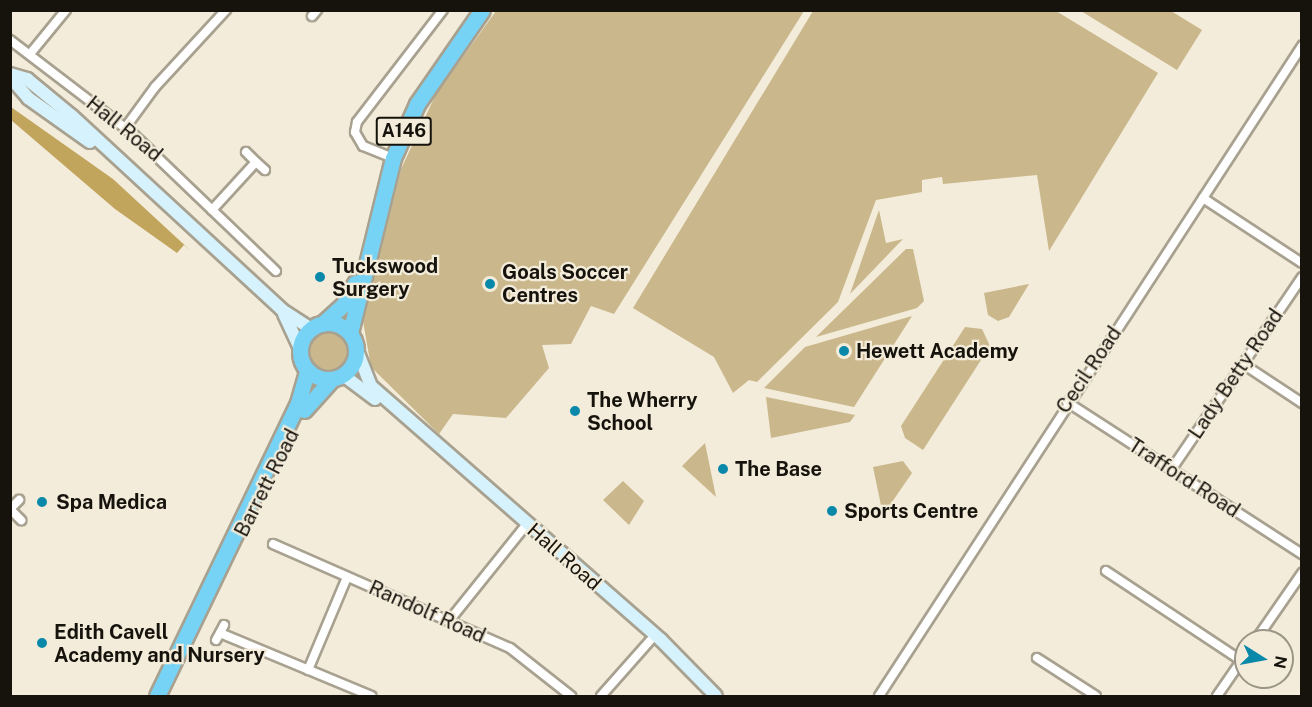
<!DOCTYPE html>
<style>
body{margin:0}
#map{position:relative;width:1312px;height:707px;overflow:hidden;background:#f3ecda;font-family:"Public Sans",sans-serif}
div>[style]{position:absolute}
.green>*{inset:0;background:#cab78b}
.round{border-radius:50%}
.forest>*{inset:0;background:#c2a55d}
.roads{filter:drop-shadow(2px 0 #a8a190) drop-shadow(-2px 0 #a8a190) drop-shadow(0 2px #a8a190) drop-shadow(0 -2px #a8a190)}
.street>*{height:8px;margin:-4px;padding:0 4px;transform-origin:4px;border-radius:4px;background:#fff}
.secondary>*{height:12px;margin:-6px;padding:0 6px;transform-origin:6px;border-radius:6px;background:#d6f2fc}
.highway>*{height:15px;margin:-7.5px;padding:0 7.5px;transform-origin:7.5px;border-radius:7.5px;background:#77d3f5}
.highway>.ring{margin:-7.5px;padding:0;box-sizing:content-box;background:none;border:15px solid #77d3f5;border-radius:50%}
.dots>*{width:16px;height:16px;translate:-50% -50%;box-sizing:border-box;border:3px solid #f3ecda;border-radius:50%}
span{translate:-50% -50%;white-space:nowrap;text-align:center;line-height:1.15;-webkit-text-stroke:4.5px #f3ecda;paint-order:stroke}
.shield-label span{padding:2px 4px;background:#f3ecda;border:2px solid;border-radius:4px;-webkit-text-stroke-width:0}
.shield-label{font-size:18px;color:#16130d;font-weight:700}
.street-label{font-size:20px;color:#16130d}
.poi-label{font-size:20px;color:#16130d;font-weight:700}
.left{translate:0 -50%;text-align:left}
.frame{position:absolute;inset:0;border:12px solid #16130d;pointer-events:none}
.north{position:absolute;left:1234px;top:629px;width:60px;height:60px;box-sizing:border-box;background:#f3ecda;border:2px solid #9b9588;border-radius:50%;rotate:101deg;font-size:16px;font-weight:700;line-height:24px;text-align:center;color:#16130d}
.north::after{content:'';display:block;margin:auto;width:21px;height:27px;background:#0988aa;clip-path:polygon(50% 0,100% 100%,50% 72%,0 100%)}
</style>
<div id="map">
<div class="green">
<i style="clip-path:polygon(496px 11px,804px 11px,614px 314px,591px 306px,571px 344px,542px 345px,549px 368px,506px 418px,453px 414px,439px 434px,371px 367px,363px 321px,401px 169px,436px 94px)"></i>
<i style="clip-path:polygon(813px 11px,1056px 11px,1158px 73px,1049px 251px,1037px 175px,943px 184px,942px 177px,922px 180px,922px 192px,876px 200px,838px 302px,757px 382px,749px 380px,733px 393px,714px 357px,633px 308px)"></i>
<i style="clip-path:polygon(1081px 11px,1171px 11px,1202px 30px,1177px 70px)"></i>
<i style="clip-path:polygon(879px 210px,886px 243px,903px 239px,850px 294px)"></i>
<i style="clip-path:polygon(906px 249px,913px 249px,924px 301px,917px 308px,816px 337px)"></i>
<i style="clip-path:polygon(1029px 284px,1009px 317px,998px 321px,988px 315px,984px 293px)"></i>
<i style="clip-path:polygon(912px 316px,854px 407px,764px 388px,805px 347px)"></i>
<i style="clip-path:polygon(965px 327px,982px 329px,990px 346px,923px 450px,905px 438px,901px 426px)"></i>
<i class="round" style="left:306px;top:329px;width:44px;height:44px"></i>
<i style="clip-path:polygon(766px 397px,855px 415px,850px 422px,771px 438px)"></i>
<i style="clip-path:polygon(705px 443px,716px 497px,682px 466px)"></i>
<i style="clip-path:polygon(903px 461px,912px 473px,883px 515px,873px 467px)"></i>
<i style="clip-path:polygon(623px 481px,644px 501px,629px 525px,603px 500px)"></i>
</div>
<div class="forest">
<i style="clip-path:polygon(11px 107px,113px 179px,191px 251px,184px 245px,177px 253px,115px 209px,11px 120px)"></i>
</div>
<div class="roads">
<div class="street">
<i style="left:312px;top:16px;width:8px;rotate:-50deg"></i>
<i style="left:10px;top:40px;width:155px;rotate:37.4deg"></i>
<i style="left:133px;top:134px;width:198px;rotate:43.8deg"></i>
<i style="left:30px;top:54px;width:57px;rotate:-50.7deg"></i>
<i style="left:125px;top:128px;width:51px;rotate:-53.8deg"></i>
<i style="left:155px;top:87px;width:105px;rotate:-47.3deg"></i>
<i style="left:246px;top:152px;width:14px;rotate:45deg"></i>
<i style="left:393px;top:158px;width:32px;rotate:-158deg"></i>
<i style="left:363px;top:146px;width:16px;rotate:-120deg"></i>
<i style="left:355px;top:132px;width:10px;rotate:-79deg"></i>
<i style="left:357px;top:122px;width:141px;rotate:-52.5deg"></i>
<i style="left:1203px;top:198px;width:118px;rotate:33.3deg"></i>
<i style="left:212px;top:210px;width:65px;rotate:-47.5deg"></i>
<i style="left:256px;top:162px;width:12px;rotate:42deg"></i>
<i style="left:1243px;top:364px;width:71px;rotate:33.5deg"></i>
<i style="left:1067px;top:402px;width:280px;rotate:32.9deg"></i>
<i style="left:1171px;top:470px;width:233px;rotate:-55.8deg"></i>
<i style="left:10px;top:509px;width:16px;rotate:45deg"></i>
<i style="left:10px;top:509px;width:13px;rotate:-45deg"></i>
<i style="left:273px;top:544px;width:259px;rotate:23.7deg"></i>
<i style="left:510px;top:648px;width:78px;rotate:38.2deg"></i>
<i style="left:1106px;top:571px;width:163px;rotate:33.5deg"></i>
<i style="left:449px;top:621px;width:124px;rotate:-51.2deg"></i>
<i style="left:220px;top:633px;width:9px;rotate:-63deg"></i>
<i style="left:216px;top:640px;width:8px;rotate:-60deg"></i>
<i style="left:220px;top:633px;width:164px;rotate:22.6deg"></i>
<i style="left:1255px;top:641px;width:83px;rotate:-55.3deg"></i>
<i style="left:1037px;top:658px;width:70px;rotate:32.8deg"></i>
<i style="left:308px;top:670px;width:101px;rotate:-67.2deg"></i>
<i style="left:601px;top:696px;width:81px;rotate:-48.5deg"></i>
<i style="left:879px;top:696px;width:776px;rotate:-56.95deg"></i>
<i style="left:1217px;top:696px;width:51px;rotate:-55.4deg"></i>
</div>
<div class="secondary">
<i style="left:10px;top:74px;width:18px;rotate:16deg"></i>
<i style="left:27px;top:79px;width:58px;rotate:39.4deg"></i>
<i style="left:72px;top:116px;width:286px;rotate:42.7deg"></i>
<i style="left:282px;top:310px;width:35px;rotate:33deg"></i>
<i style="left:10px;top:77px;width:28px;rotate:49deg"></i>
<i style="left:28px;top:98px;width:76px;rotate:35.4deg"></i>
<i style="left:284px;top:314px;width:38px;rotate:65deg"></i>
<i style="left:356px;top:348px;width:41px;rotate:68.5deg"></i>
<i style="left:371px;top:386px;width:386px;rotate:41.2deg"></i>
<i style="left:661px;top:640px;width:78px;rotate:45.5deg"></i>
<i style="left:343px;top:375px;width:40px;rotate:37deg"></i>
</div>
<div class="highway">
<i class="ring" style="left:300px;top:323px;width:41px;height:41px"></i>
<i style="left:322px;top:324px;width:30px;rotate:-42deg"></i>
<i style="left:344px;top:304px;width:24px;rotate:-62deg"></i>
<i style="left:350px;top:333px;width:180px;rotate:-76.2deg"></i>
<i style="left:393px;top:158px;width:59px;rotate:-66deg"></i>
<i style="left:417px;top:104px;width:114px;rotate:-55.3deg"></i>
<i style="left:304px;top:410px;width:40px;rotate:-48deg"></i>
<i style="left:157px;top:696px;width:325px;rotate:-64.3deg"></i>
<i style="left:298px;top:403px;width:33px;rotate:-74deg"></i>
</div>
</div>
<div class="dots">
<i style="left:320px;top:277px;background:#0988aa"></i>
<i style="left:490px;top:284px;background:#0988aa"></i>
<i style="left:844px;top:351px;background:#0988aa"></i>
<i style="left:575px;top:411px;background:#0988aa"></i>
<i style="left:723px;top:469px;background:#0988aa"></i>
<i style="left:42px;top:502px;background:#0988aa"></i>
<i style="left:832px;top:511px;background:#0988aa"></i>
<i style="left:42px;top:643px;background:#0988aa"></i>
</div>
<div class="shield-label">
<span style="left:404px;top:131px">A146</span>
</div>
<div class="street-label">
<span style="left:124px;top:129px;rotate:39deg">Hall Road</span>
<span style="left:1089px;top:370px;rotate:-56deg">Cecil Road</span>
<span style="left:1236px;top:374px;rotate:-56deg">Lady Betty Road</span>
<span style="left:1184px;top:478px;rotate:33deg">Trafford Road</span>
<span style="left:267px;top:483px;rotate:-63deg">Barrett Road</span>
<span style="left:564px;top:557px;rotate:41deg">Hall Road</span>
<span style="left:427px;top:612px;rotate:24deg">Randolf Road</span>
</div>
<div class="poi-label">
<span class="left" style="left:332px;top:278px">Tuckswood<br>Surgery</span>
<span class="left" style="left:502px;top:284px">Goals Soccer<br>Centres</span>
<span class="left" style="left:856px;top:351px">Hewett Academy</span>
<span class="left" style="left:587px;top:412px">The Wherry<br>School</span>
<span class="left" style="left:735px;top:469px">The Base</span>
<span class="left" style="left:56px;top:502px">Spa Medica</span>
<span class="left" style="left:844px;top:511px">Sports Centre</span>
<span class="left" style="left:54px;top:644px">Edith Cavell<br>Academy and Nursery</span>
</div>
<div class="frame"></div>
<div class="north">N</div>
</div>
